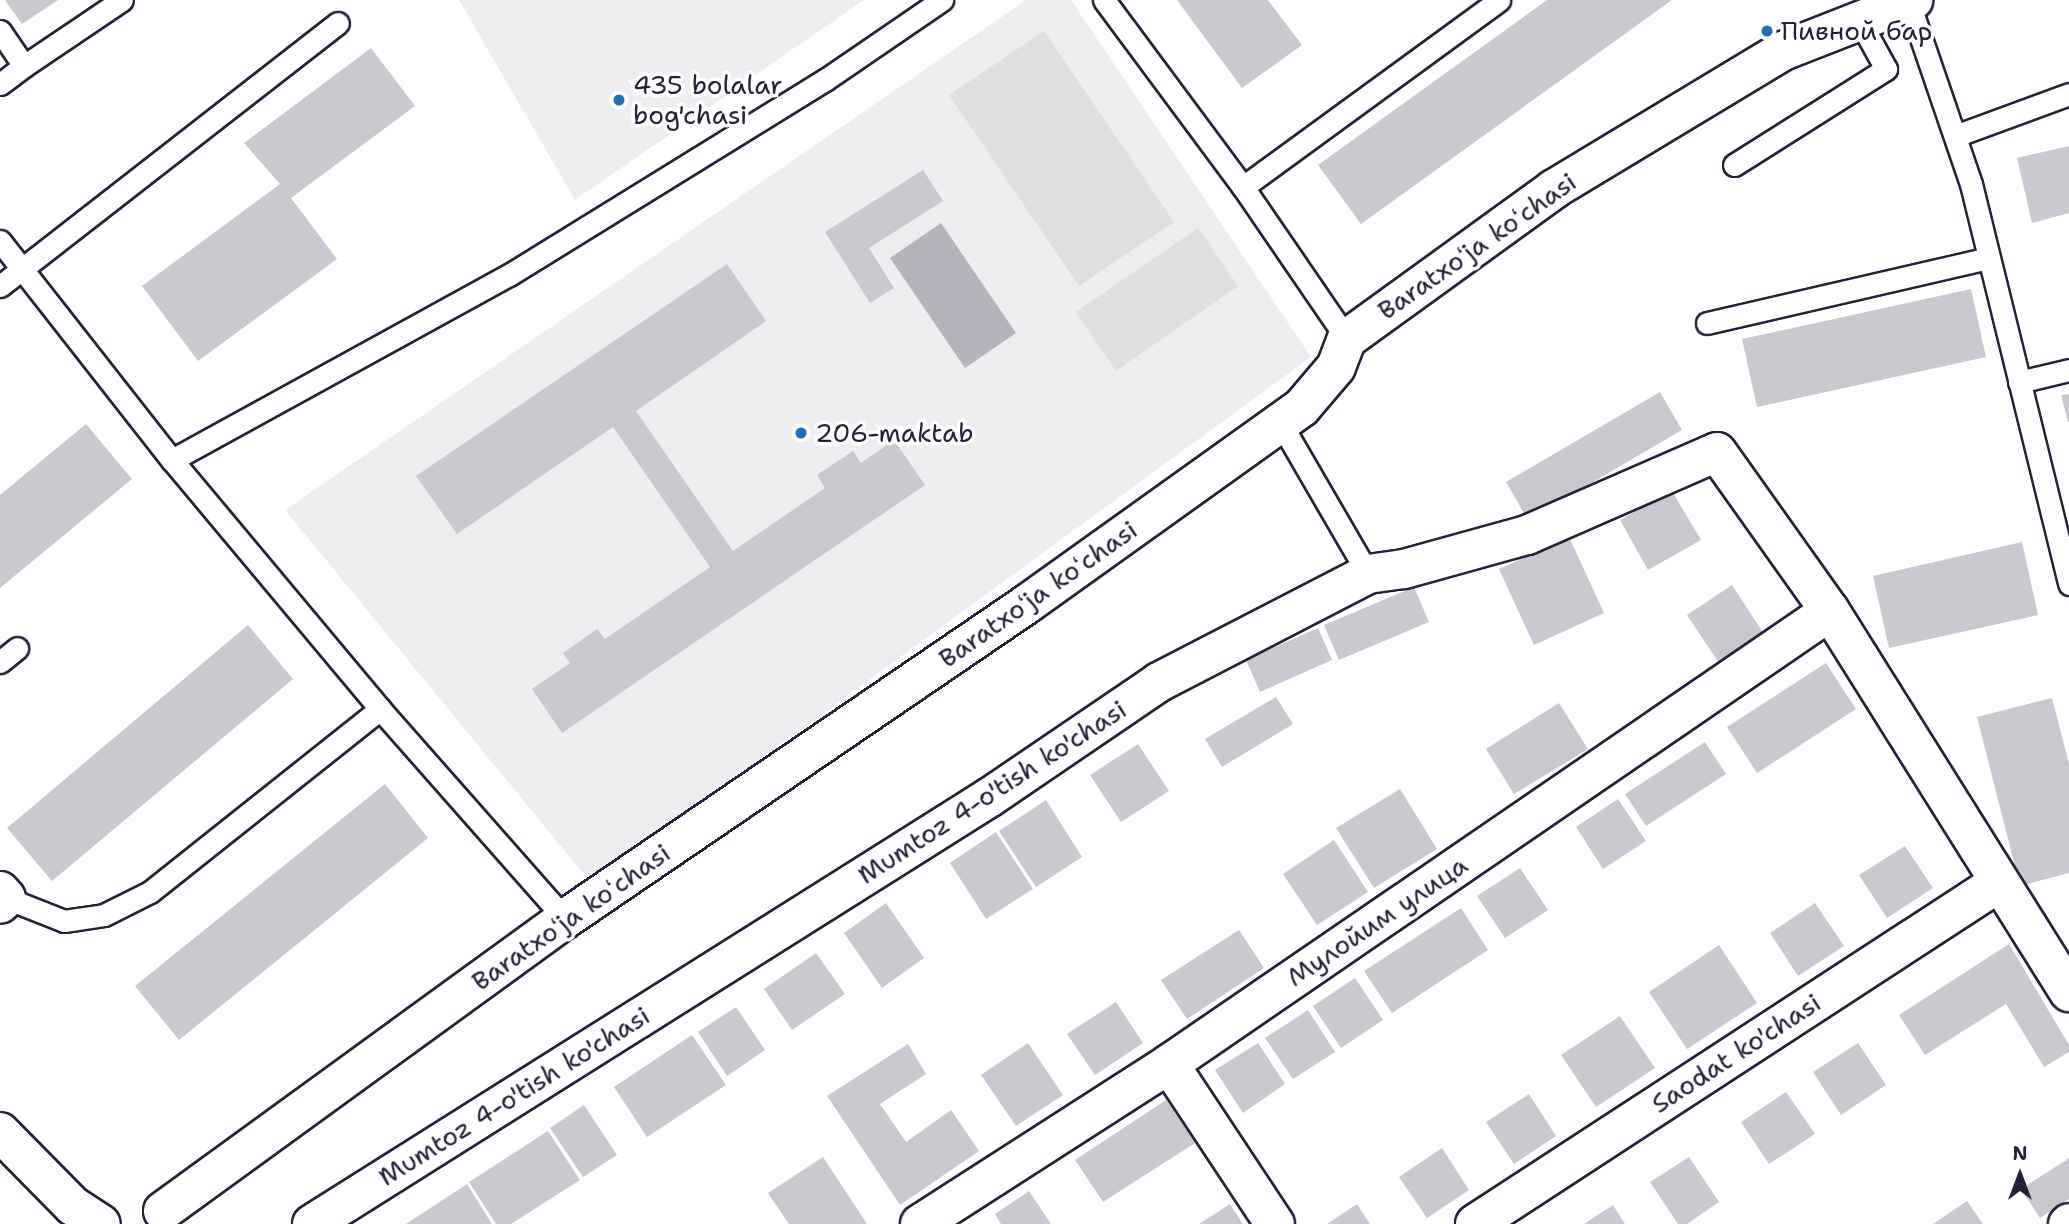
<!DOCTYPE html>
<meta charset="utf-8">
<style>
body{margin:0}
#map{position:relative;width:2069px;height:1224px;overflow:hidden;background:#fff;font-family:"Shantell Sans",sans-serif}
div>[style]{position:absolute}
.built>*{inset:0;background:#eeeef1}
.green>*{inset:0;background:#dfdfe2}
.water>*{inset:0;background:#b4b4bc}
.building>*{inset:0;background:#c8c8cf}
.roads{filter:drop-shadow(2px 0 #22223b) drop-shadow(-2px 0 #22223b) drop-shadow(0 2px #22223b) drop-shadow(0 -2px #22223b)}
.service>*{height:21px;margin:-10.5px;padding:0 10.5px;transform-origin:10.5px;border-radius:10.5px;background:#fff}
.minor>*{height:38px;margin:-19px;padding:0 19px;transform-origin:19px;border-radius:19px;background:#fff}
.tertiary>*{height:38px;margin:-19px;padding:0 19px;transform-origin:19px;border-radius:19px;background:#fff}
.dots>*{width:19px;height:19px;translate:-50% -50%;box-sizing:border-box;border:4px solid #fff;border-radius:50%}
span{translate:-50% -50%;white-space:nowrap;text-align:center;line-height:1.15;-webkit-text-stroke:7px #fff;paint-order:stroke}
.poi-label{font-size:26px;color:#22223b}
.left{translate:0 -50%;text-align:left}
.street-label{font-size:26px;color:#22223b}
.north{position:absolute;left:1985px;top:1140px;width:70px;height:70px;-webkit-text-stroke:5px #fff;paint-order:stroke;rotate:0deg;font-size:19px;font-weight:700;line-height:28px;text-align:center;color:#22223b}
.north::after{content:'';display:block;margin:auto;width:24px;height:32px;background:#22223b;clip-path:polygon(50% 0,100% 100%,50% 72%,0 100%)}
</style>
<div id="map">
<div class="built">
<i style="clip-path:polygon(459px 0,864px 0,575px 200px)"></i>
<i style="clip-path:polygon(1026px 0,1071px 0,1311px 357px,591px 883px,285px 510px)"></i>
</div>
<div class="green">
<i style="clip-path:polygon(1044px 31px,1174px 222px,1079px 286px,949px 95px)"></i>
<i style="clip-path:polygon(1198px 228px,1238px 286px,1116px 371px,1076px 312px)"></i>
</div>
<div class="water">
<i style="clip-path:polygon(941px 223px,1016px 333px,965px 368px,890px 258px)"></i>
</div>
<div class="building">
<i style="clip-path:polygon(5px 0,58px 0,22px 24px)"></i>
<i style="clip-path:polygon(1177px 0,1268px 0,1302px 45px,1242px 88px)"></i>
<i style="clip-path:polygon(1547px 0,1672px 0,1361px 224px,1318px 165px)"></i>
<i style="clip-path:polygon(371px 48px,415px 106px,291px 198px,337px 259px,198px 361px,142px 286px,280px 184px,244px 143px)"></i>
<i style="clip-path:polygon(2069px 146px,2069px 213px,2032px 223px,2017px 158px)"></i>
<i style="clip-path:polygon(923px 170px,943px 201px,869px 248px,894px 288px,870px 303px,825px 232px)"></i>
<i style="clip-path:polygon(727px 264px,766px 321px,636px 411px,733px 551px,825px 488px,817px 475px,853px 451px,861px 463px,894px 440px,925px 485px,562px 733px,532px 689px,570px 663px,563px 653px,597px 629px,605px 639px,710px 567px,613px 427px,457px 534px,416px 476px)"></i>
<i style="clip-path:polygon(1971px 289px,1986px 357px,1757px 407px,1742px 339px)"></i>
<i style="clip-path:polygon(1660px 392px,1682px 430px,1528px 520px,1506px 482px)"></i>
<i style="clip-path:polygon(2069px 394px,2069px 422px,2068px 422px,2061px 395px)"></i>
<i style="clip-path:polygon(86px 424px,132px 479px,0 588px,0 495px)"></i>
<i style="clip-path:polygon(1672px 491px,1701px 540px,1648px 570px,1620px 520px)"></i>
<i style="clip-path:polygon(1569px 537px,1604px 613px,1534px 645px,1499px 569px)"></i>
<i style="clip-path:polygon(2022px 542px,2038px 615px,1889px 648px,1873px 576px)"></i>
<i style="clip-path:polygon(1732px 585px,1764px 634px,1719px 663px,1687px 615px)"></i>
<i style="clip-path:polygon(1414px 587px,1429px 622px,1339px 660px,1324px 625px)"></i>
<i style="clip-path:polygon(248px 625px,293px 679px,52px 881px,7px 828px)"></i>
<i style="clip-path:polygon(1318px 628px,1332px 660px,1260px 692px,1246px 660px)"></i>
<i style="clip-path:polygon(1826px 663px,1856px 709px,1757px 773px,1727px 727px)"></i>
<i style="clip-path:polygon(1276px 697px,1293px 724px,1222px 767px,1205px 739px)"></i>
<i style="clip-path:polygon(2052px 698px,2069px 764px,2069px 873px,2020px 886px,1977px 717px)"></i>
<i style="clip-path:polygon(1559px 703px,1588px 749px,1514px 794px,1486px 749px)"></i>
<i style="clip-path:polygon(1705px 742px,1726px 774px,1646px 826px,1625px 794px)"></i>
<i style="clip-path:polygon(1138px 744px,1169px 791px,1121px 822px,1090px 775px)"></i>
<i style="clip-path:polygon(385px 784px,428px 838px,179px 1040px,135px 986px)"></i>
<i style="clip-path:polygon(1400px 789px,1437px 849px,1374px 888px,1336px 828px)"></i>
<i style="clip-path:polygon(1618px 799px,1646px 841px,1603px 869px,1576px 827px)"></i>
<i style="clip-path:polygon(1046px 800px,1082px 857px,1036px 887px,999px 831px)"></i>
<i style="clip-path:polygon(996px 832px,1033px 889px,986px 919px,950px 863px)"></i>
<i style="clip-path:polygon(1334px 840px,1368px 892px,1317px 925px,1283px 874px)"></i>
<i style="clip-path:polygon(1905px 846px,1933px 888px,1887px 918px,1859px 875px)"></i>
<i style="clip-path:polygon(1520px 868px,1548px 910px,1505px 938px,1477px 896px)"></i>
<i style="clip-path:polygon(886px 903px,924px 958px,882px 988px,844px 933px)"></i>
<i style="clip-path:polygon(1815px 903px,1844px 946px,1798px 976px,1770px 933px)"></i>
<i style="clip-path:polygon(1461px 908px,1488px 950px,1392px 1013px,1364px 971px)"></i>
<i style="clip-path:polygon(1239px 930px,1264px 968px,1187px 1019px,1161px 980px)"></i>
<i style="clip-path:polygon(2009px 944px,2069px 1045px,2069px 1052px,2044px 1067px,2006px 1004px,1925px 1055px,1899px 1015px)"></i>
<i style="clip-path:polygon(1719px 945px,1757px 1003px,1687px 1049px,1649px 992px)"></i>
<i style="clip-path:polygon(816px 953px,845px 994px,792px 1030px,764px 989px)"></i>
<i style="clip-path:polygon(1355px 978px,1383px 1020px,1341px 1048px,1313px 1006px)"></i>
<i style="clip-path:polygon(1116px 1002px,1143px 1043px,1095px 1075px,1067px 1034px)"></i>
<i style="clip-path:polygon(736px 1007px,765px 1050px,727px 1076px,698px 1032px)"></i>
<i style="clip-path:polygon(1308px 1010px,1335px 1052px,1293px 1079px,1265px 1038px)"></i>
<i style="clip-path:polygon(1620px 1016px,1655px 1068px,1596px 1107px,1561px 1055px)"></i>
<i style="clip-path:polygon(692px 1035px,726px 1085px,647px 1137px,614px 1087px)"></i>
<i style="clip-path:polygon(1028px 1043px,1063px 1095px,1016px 1126px,981px 1075px)"></i>
<i style="clip-path:polygon(1258px 1043px,1285px 1084px,1243px 1113px,1215px 1070px)"></i>
<i style="clip-path:polygon(1858px 1043px,1886px 1085px,1841px 1115px,1813px 1072px)"></i>
<i style="clip-path:polygon(908px 1044px,926px 1074px,880px 1104px,906px 1142px,951px 1110px,979px 1151px,900px 1205px,827px 1096px)"></i>
<i style="clip-path:polygon(1786px 1092px,1815px 1134px,1769px 1164px,1741px 1122px)"></i>
<i style="clip-path:polygon(1529px 1094px,1556px 1136px,1514px 1164px,1486px 1122px)"></i>
<i style="clip-path:polygon(1166px 1100px,1195px 1143px,1103px 1202px,1075px 1160px)"></i>
<i style="clip-path:polygon(584px 1105px,617px 1155px,583px 1177px,550px 1128px)"></i>
<i style="clip-path:polygon(548px 1131px,580px 1180px,511px 1224px,496px 1224px,469px 1182px)"></i>
<i style="clip-path:polygon(1442px 1148px,1469px 1190px,1427px 1218px,1399px 1177px)"></i>
<i style="clip-path:polygon(823px 1157px,867px 1224px,789px 1224px,768px 1193px)"></i>
<i style="clip-path:polygon(1689px 1157px,1719px 1202px,1687px 1224px,1678px 1224px,1650px 1182px)"></i>
<i style="clip-path:polygon(2069px 1158px,2069px 1199px,2040px 1218px,2021px 1189px)"></i>
<i style="clip-path:polygon(467px 1184px,492px 1224px,406px 1224px)"></i>
<i style="clip-path:polygon(1029px 1191px,1051px 1224px,1001px 1224px,995px 1214px)"></i>
<i style="clip-path:polygon(1967px 1201px,1983px 1224px,1933px 1224px)"></i>
<i style="clip-path:polygon(1230px 1204px,1243px 1224px,1199px 1224px)"></i>
<i style="clip-path:polygon(1357px 1204px,1370px 1224px,1327px 1224px)"></i>
<i style="clip-path:polygon(1613px 1205px,1625px 1224px,1584px 1224px)"></i>
</div>
<div class="roads">
<div class="service">
<i style="left:1104px;top:0;width:233px;rotate:53.4deg"></i>
<i style="left:1243px;top:187px;width:184px;rotate:55.6deg"></i>
<i style="left:1908px;top:0;width:194px;rotate:71.1deg"></i>
<i style="left:1971px;top:184px;width:412px;rotate:76.2deg"></i>
<i style="left:0;top:31px;width:42px;rotate:55.6deg"></i>
<i style="left:24px;top:66px;width:30px;rotate:143deg"></i>
<i style="left:24px;top:66px;width:118px;rotate:-34deg"></i>
<i style="left:1955px;top:136px;width:121px;rotate:-20.2deg"></i>
<i style="left:1734px;top:165px;width:180px;rotate:-32.3deg"></i>
<i style="left:1886px;top:69px;width:58px;rotate:-118.8deg"></i>
<i style="left:1243px;top:187px;width:317px;rotate:-36.1deg"></i>
<i style="left:0;top:241px;width:278px;rotate:51.9deg"></i>
<i style="left:172px;top:460px;width:324px;rotate:50.1deg"></i>
<i style="left:380px;top:709px;width:280px;rotate:48.6deg"></i>
<i style="left:0;top:286px;width:428px;rotate:-37.9deg"></i>
<i style="left:1707px;top:323px;width:289px;rotate:-13deg"></i>
<i style="left:2019px;top:382px;width:51px;rotate:-13.5deg"></i>
<i style="left:1280px;top:422px;width:176px;rotate:59.9deg"></i>
<i style="left:172px;top:460px;width:384px;rotate:-28.8deg"></i>
<i style="left:509px;top:275px;width:371px;rotate:-31.7deg"></i>
<i style="left:825px;top:80px;width:142px;rotate:-34.4deg"></i>
<i style="left:0;top:662px;width:22px;rotate:-39deg"></i>
<i style="left:6px;top:898px;width:62px;rotate:21.6deg"></i>
<i style="left:64px;top:921px;width:40px;rotate:-8.5deg"></i>
<i style="left:104px;top:915px;width:51px;rotate:-26.6deg"></i>
<i style="left:150px;top:892px;width:294px;rotate:-38.5deg"></i>
</div>
<div class="minor">
<i style="left:0;top:891px;width:9px;rotate:49deg"></i>
<i style="left:6px;top:898px;width:8px;rotate:135deg"></i>
<i style="left:1169px;top:1064px;width:192px;rotate:56.5deg"></i>
<i style="left:312px;top:1224px;width:801px;rotate:-32.2deg"></i>
<i style="left:990px;top:797px;width:204px;rotate:-34.2deg"></i>
<i style="left:1159px;top:682px;width:235px;rotate:-27.3deg"></i>
<i style="left:1368px;top:574px;width:36px;rotate:-8deg"></i>
<i style="left:1404px;top:569px;width:128px;rotate:-15.5deg"></i>
<i style="left:1527px;top:535px;width:207px;rotate:-23.6deg"></i>
<i style="left:1717px;top:452px;width:195px;rotate:54.6deg"></i>
<i style="left:1830px;top:611px;width:450px;rotate:57.9deg"></i>
<i style="left:920px;top:1224px;width:296px;rotate:-32.7deg"></i>
<i style="left:1169px;top:1064px;width:801px;rotate:-34.42deg"></i>
<i style="left:1475px;top:1224px;width:624px;rotate:-33.1deg"></i>
<i style="left:2068px;top:1224px;width:1px;rotate:-45deg"></i>
</div>
<div class="tertiary">
<i style="left:0;top:1132px;width:104px;rotate:45.4deg"></i>
<i style="left:73px;top:1206px;width:33px;rotate:33deg"></i>
<i style="left:163px;top:1211px;width:497px;rotate:-36deg"></i>
<i style="left:565px;top:919px;width:559px;rotate:-34.29deg"></i>
<i style="left:1027px;top:604px;width:338px;rotate:-35.6deg"></i>
<i style="left:1302px;top:407px;width:52px;rotate:-49.6deg"></i>
<i style="left:1336px;top:367px;width:30px;rotate:-69deg"></i>
<i style="left:1347px;top:339px;width:256px;rotate:-35.9deg"></i>
<i style="left:1554px;top:189px;width:267px;rotate:-31.1deg"></i>
<i style="left:1783px;top:51px;width:140px;rotate:-21.4deg"></i>
</div>
</div>
<div class="dots">
<i style="left:1767px;top:31px;background:#1f6fb2"></i>
<i style="left:619px;top:100px;background:#1f6fb2"></i>
<i style="left:801px;top:433px;background:#1f6fb2"></i>
</div>
<div class="poi-label">
<span class="left" style="left:1781px;top:31px">Пивной бар</span>
<span class="left" style="left:633px;top:100px">435 bolalar<br>bog'chasi</span>
<span class="left" style="left:815px;top:433px">206-maktab</span>
</div>
<div class="street-label">
<span style="left:1477px;top:246px;rotate:-35deg">Baratxoʻja koʻchasi</span>
<span style="left:1038px;top:594px;rotate:-35deg">Baratxoʻja koʻchasi</span>
<span style="left:992px;top:792px;rotate:-33deg">Mumtoz 4-o'tish ko'chasi</span>
<span style="left:571px;top:917px;rotate:-35deg">Baratxoʻja koʻchasi</span>
<span style="left:1377px;top:921px;rotate:-34deg">Мулойим улица</span>
<span style="left:1736px;top:1053px;rotate:-33deg">Saodat ko'chasi</span>
<span style="left:514px;top:1096px;rotate:-32deg">Mumtoz 4-o'tish ko'chasi</span>
</div>
<div class="north">N</div>
</div>
